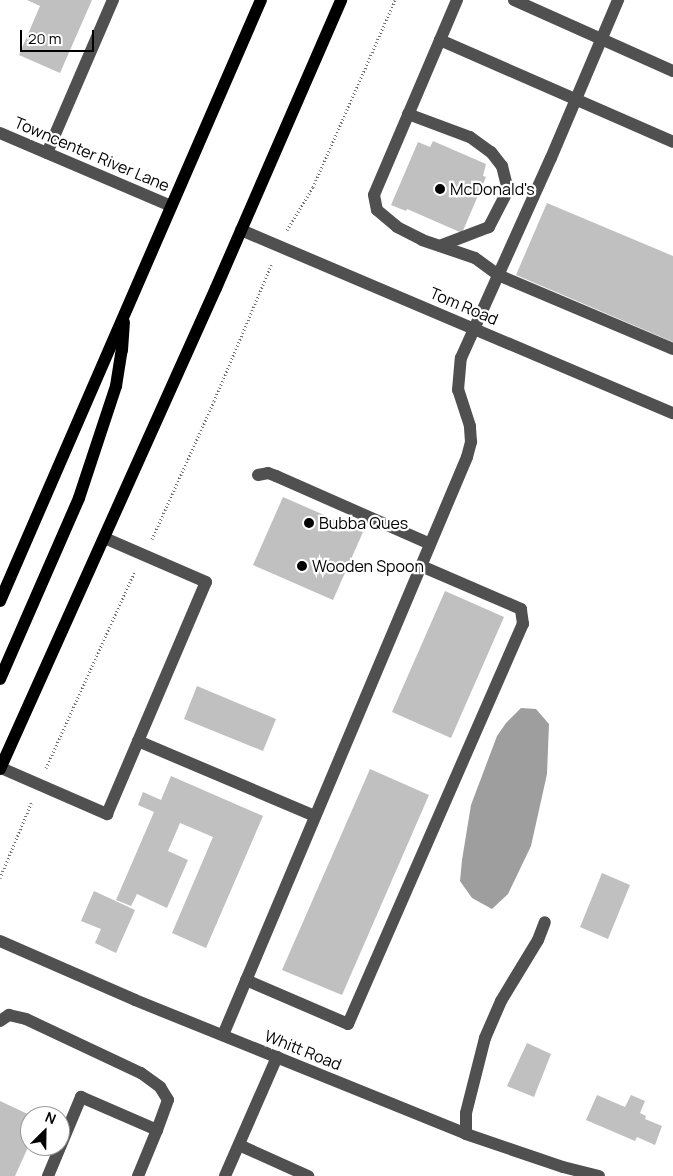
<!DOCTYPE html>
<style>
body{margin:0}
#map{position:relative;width:673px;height:1176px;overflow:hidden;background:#fff;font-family:Manrope,sans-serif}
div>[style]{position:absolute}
.water>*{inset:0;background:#9e9e9e}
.building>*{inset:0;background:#c0c0c0}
.path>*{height:3px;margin-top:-1.5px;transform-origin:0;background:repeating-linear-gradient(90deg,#727272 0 1px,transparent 0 3.5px)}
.minor>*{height:12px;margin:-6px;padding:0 6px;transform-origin:6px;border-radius:6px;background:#505050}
.major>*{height:12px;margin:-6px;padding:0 6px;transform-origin:6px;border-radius:6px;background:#000}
.dots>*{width:14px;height:14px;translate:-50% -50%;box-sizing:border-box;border:2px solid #fff;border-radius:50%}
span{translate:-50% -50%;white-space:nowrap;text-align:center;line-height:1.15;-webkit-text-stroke:4.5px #fff;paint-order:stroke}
.street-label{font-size:16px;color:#000}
.poi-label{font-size:16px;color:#000}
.left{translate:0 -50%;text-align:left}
.north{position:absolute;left:20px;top:1106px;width:50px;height:50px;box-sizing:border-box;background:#fff;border:1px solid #999;border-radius:50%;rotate:23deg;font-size:14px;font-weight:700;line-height:20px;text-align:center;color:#000}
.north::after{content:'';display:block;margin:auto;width:18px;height:22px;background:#000;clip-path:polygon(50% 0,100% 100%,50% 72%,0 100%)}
.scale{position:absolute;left:20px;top:30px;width:74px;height:22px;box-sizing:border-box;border:2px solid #000;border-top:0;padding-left:6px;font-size:15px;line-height:18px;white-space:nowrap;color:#000;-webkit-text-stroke:4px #fff;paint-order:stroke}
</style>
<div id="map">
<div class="water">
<i style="clip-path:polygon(521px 708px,536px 709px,549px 724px,547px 774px,531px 846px,508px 894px,492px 909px,472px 898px,460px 881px,462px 860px,471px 805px,497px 736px,506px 723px)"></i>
</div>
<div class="building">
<i style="clip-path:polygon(27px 0,92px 0,60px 73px,19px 55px,40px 6px)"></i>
<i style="clip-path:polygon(433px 141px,486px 164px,483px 176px,486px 177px,462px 233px,407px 209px,406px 211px,391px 205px,418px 142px,430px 147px)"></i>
<i style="clip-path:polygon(547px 203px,673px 256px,673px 342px,516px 275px)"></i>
<i style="clip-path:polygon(283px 497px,363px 532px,333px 600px,253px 565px)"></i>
<i style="clip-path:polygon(445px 591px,504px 617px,451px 738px,392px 712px)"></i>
<i style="clip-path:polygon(197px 686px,276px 719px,263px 751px,184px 719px)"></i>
<i style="clip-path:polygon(370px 769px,429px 795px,342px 995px,282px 970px)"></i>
<i style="clip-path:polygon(171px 776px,263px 816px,206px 948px,172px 933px,213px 837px,180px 823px,168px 851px,188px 860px,167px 908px,137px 894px,131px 906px,116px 900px,154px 812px,138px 805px,143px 792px,161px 800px)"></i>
<i style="clip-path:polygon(602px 873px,630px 885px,608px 939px,580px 927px)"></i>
<i style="clip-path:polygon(94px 891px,135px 910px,116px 953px,95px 943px,101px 929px,81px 921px)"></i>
<i style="clip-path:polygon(527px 1043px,551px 1054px,534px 1097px,507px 1086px)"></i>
<i style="clip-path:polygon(597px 1095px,625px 1107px,631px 1095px,645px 1101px,640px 1113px,646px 1116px,645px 1119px,662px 1126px,655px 1145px,637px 1137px,635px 1141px,586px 1120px)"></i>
<i style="clip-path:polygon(0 1101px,30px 1115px,30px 1143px,15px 1176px,0 1176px)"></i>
</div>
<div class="path">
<i style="left:287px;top:230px;width:50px;rotate:-58.8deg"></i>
<i style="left:313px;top:187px;width:204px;rotate:-66.3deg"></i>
<i style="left:152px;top:539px;width:151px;rotate:-65.8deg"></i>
<i style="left:214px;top:401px;width:150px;rotate:-67.2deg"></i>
<i style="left:46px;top:768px;width:216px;rotate:-65.7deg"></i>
<i style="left:0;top:878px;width:83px;rotate:-67.4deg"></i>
</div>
<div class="minor">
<i style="left:457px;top:0;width:43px;rotate:113deg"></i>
<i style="left:440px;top:40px;width:254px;rotate:23.6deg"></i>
<i style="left:514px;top:0;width:174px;rotate:24.1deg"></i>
<i style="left:440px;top:40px;width:168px;rotate:113.1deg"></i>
<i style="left:374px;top:195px;width:15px;rotate:79deg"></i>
<i style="left:377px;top:210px;width:26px;rotate:40deg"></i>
<i style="left:397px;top:227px;width:28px;rotate:27deg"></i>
<i style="left:422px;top:240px;width:56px;rotate:18.8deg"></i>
<i style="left:475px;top:258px;width:29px;rotate:36deg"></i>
<i style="left:498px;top:275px;width:190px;rotate:22.9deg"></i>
<i style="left:408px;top:114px;width:66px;rotate:20.4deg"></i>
<i style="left:470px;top:137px;width:26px;rotate:36deg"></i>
<i style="left:491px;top:152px;width:18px;rotate:52deg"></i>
<i style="left:502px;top:166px;width:25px;rotate:76deg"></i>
<i style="left:508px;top:190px;width:42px;rotate:117.2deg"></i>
<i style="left:489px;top:227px;width:50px;rotate:159deg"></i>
<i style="left:0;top:133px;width:186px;rotate:23.1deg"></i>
<i style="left:47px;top:153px;width:167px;rotate:-66.7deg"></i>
<i style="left:241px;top:230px;width:469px;rotate:23deg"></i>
<i style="left:258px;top:475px;width:10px;rotate:-11deg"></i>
<i style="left:268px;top:473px;width:9px;rotate:21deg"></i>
<i style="left:276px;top:476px;width:168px;rotate:23.8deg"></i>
<i style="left:138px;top:741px;width:192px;rotate:23deg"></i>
<i style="left:1px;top:768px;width:116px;rotate:23.5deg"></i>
<i style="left:107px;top:814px;width:252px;rotate:-66.9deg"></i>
<i style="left:206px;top:582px;width:110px;rotate:-156.5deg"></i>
<i style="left:0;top:941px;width:147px;rotate:23.6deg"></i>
<i style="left:135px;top:1000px;width:357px;rotate:22deg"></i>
<i style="left:466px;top:1134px;width:102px;rotate:18.8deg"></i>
<i style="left:563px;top:1167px;width:37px;rotate:14deg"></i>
<i style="left:246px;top:980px;width:111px;rotate:23.3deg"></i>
<i style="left:348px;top:1024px;width:437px;rotate:-66.4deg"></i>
<i style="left:523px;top:624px;width:15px;rotate:-98deg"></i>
<i style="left:521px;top:609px;width:109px;rotate:-156.7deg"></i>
<i style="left:0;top:1021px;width:11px;rotate:-34deg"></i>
<i style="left:9px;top:1015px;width:17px;rotate:13deg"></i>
<i style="left:26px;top:1019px;width:127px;rotate:25.2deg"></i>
<i style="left:141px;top:1073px;width:24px;rotate:36deg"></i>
<i style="left:160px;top:1087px;width:15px;rotate:58deg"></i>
<i style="left:168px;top:1100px;width:32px;rotate:110deg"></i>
<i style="left:223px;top:1035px;width:627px;rotate:-67.11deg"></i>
<i style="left:467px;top:457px;width:16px;rotate:-75deg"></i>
<i style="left:471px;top:442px;width:16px;rotate:-94deg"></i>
<i style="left:470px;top:426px;width:38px;rotate:-108deg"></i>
<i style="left:458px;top:390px;width:32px;rotate:-85deg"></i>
<i style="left:461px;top:358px;width:219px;rotate:-65.8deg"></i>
<i style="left:551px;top:158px;width:172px;rotate:-67deg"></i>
<i style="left:466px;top:1134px;width:21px;rotate:-90deg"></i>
<i style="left:466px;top:1113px;width:77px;rotate:-75.8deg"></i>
<i style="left:485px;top:1038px;width:40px;rotate:-66.6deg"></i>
<i style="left:501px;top:1001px;width:71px;rotate:-58.8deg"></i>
<i style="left:538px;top:940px;width:19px;rotate:-69deg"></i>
<i style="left:239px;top:1145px;width:76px;rotate:24.2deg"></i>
<i style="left:48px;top:1176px;width:86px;rotate:-67.3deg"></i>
<i style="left:81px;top:1097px;width:83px;rotate:23.5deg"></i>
<i style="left:157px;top:1130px;width:50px;rotate:112.4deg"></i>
<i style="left:225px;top:1176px;width:130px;rotate:-66.4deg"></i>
</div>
<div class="major">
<i style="left:0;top:601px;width:655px;rotate:-66.53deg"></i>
<i style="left:0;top:679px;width:197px;rotate:-66.4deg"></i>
<i style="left:79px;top:498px;width:118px;rotate:-71.7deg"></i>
<i style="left:116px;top:386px;width:36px;rotate:-81deg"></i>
<i style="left:122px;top:350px;width:28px;rotate:-86deg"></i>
<i style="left:0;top:769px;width:527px;rotate:-65.82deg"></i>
<i style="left:216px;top:288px;width:314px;rotate:-66.5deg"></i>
</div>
<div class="dots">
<i style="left:440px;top:189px;background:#000"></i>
<i style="left:309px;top:523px;background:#000"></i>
<i style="left:302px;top:566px;background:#000"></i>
</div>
<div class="street-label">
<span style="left:92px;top:154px;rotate:23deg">Towncenter River Lane</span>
<span style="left:464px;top:306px;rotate:23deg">Tom Road</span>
<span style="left:303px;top:1050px;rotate:22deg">Whitt Road</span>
</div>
<div class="poi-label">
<span class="left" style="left:450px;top:189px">McDonald's</span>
<span class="left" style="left:319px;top:523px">Bubba Ques</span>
<span class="left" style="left:312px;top:566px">Wooden Spoon</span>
</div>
<div class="north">N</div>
<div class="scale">20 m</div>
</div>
